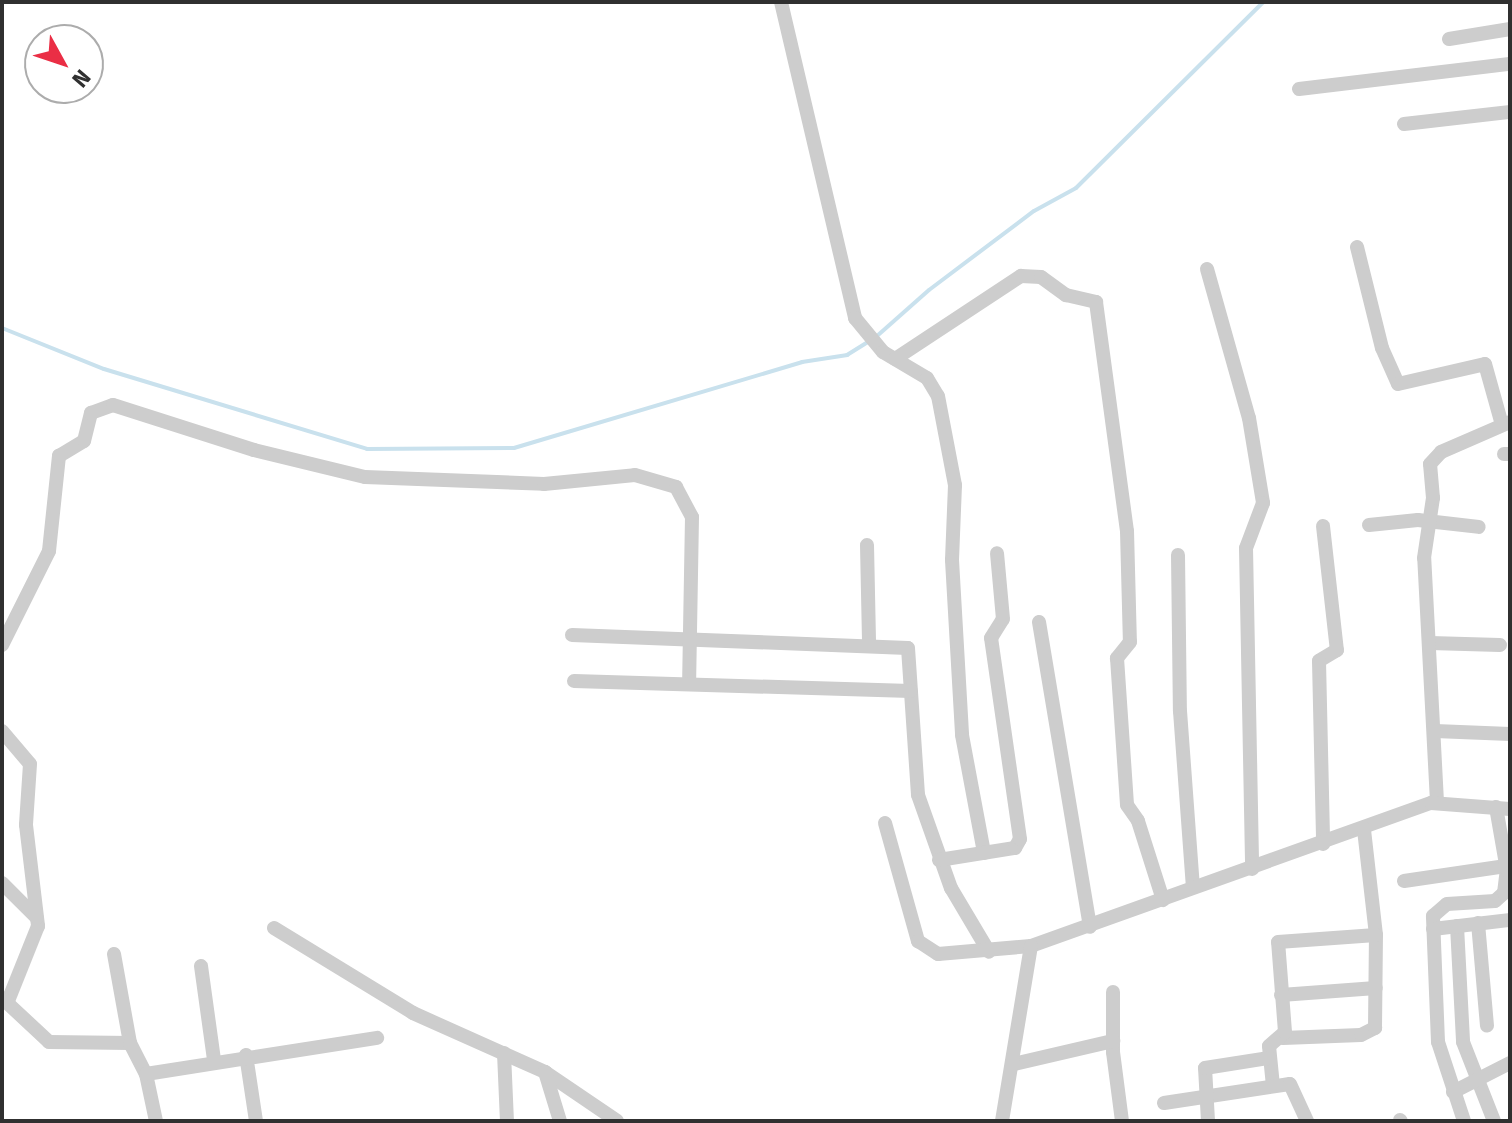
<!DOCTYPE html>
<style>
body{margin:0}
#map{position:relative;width:1512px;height:1123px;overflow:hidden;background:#fff;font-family:"Fira Sans",sans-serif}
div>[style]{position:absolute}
.stream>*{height:4px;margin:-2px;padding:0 2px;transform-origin:2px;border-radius:2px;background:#c9e1ed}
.minor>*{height:14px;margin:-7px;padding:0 7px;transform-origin:7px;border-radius:7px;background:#cdcdcd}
span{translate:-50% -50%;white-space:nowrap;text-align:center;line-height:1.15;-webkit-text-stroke:8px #fff;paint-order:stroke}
.frame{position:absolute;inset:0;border:4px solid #303030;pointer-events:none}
.north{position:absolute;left:24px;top:24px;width:80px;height:80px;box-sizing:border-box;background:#fff;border:2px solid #acacac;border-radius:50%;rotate:130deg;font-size:22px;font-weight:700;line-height:32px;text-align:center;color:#303030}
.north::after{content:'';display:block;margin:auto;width:28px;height:36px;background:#ea2e45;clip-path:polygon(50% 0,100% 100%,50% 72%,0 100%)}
</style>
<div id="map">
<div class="stream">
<i style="left:2px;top:328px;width:110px;rotate:21.9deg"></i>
<i style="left:104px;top:369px;width:275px;rotate:16.9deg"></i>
<i style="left:367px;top:449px;width:147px;rotate:-0.4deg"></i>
<i style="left:514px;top:448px;width:301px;rotate:-16.6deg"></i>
<i style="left:802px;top:362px;width:46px;rotate:-8.8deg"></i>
<i style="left:847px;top:355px;width:26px;rotate:-32deg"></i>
<i style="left:877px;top:336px;width:69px;rotate:-41.5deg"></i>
<i style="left:929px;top:290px;width:131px;rotate:-37deg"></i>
<i style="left:1034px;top:211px;width:48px;rotate:-28.7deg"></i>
<i style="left:1076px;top:188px;width:264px;rotate:-44.8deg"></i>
</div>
<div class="minor">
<i style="left:781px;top:2px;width:325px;rotate:76.8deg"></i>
<i style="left:855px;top:318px;width:44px;rotate:50.5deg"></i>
<i style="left:883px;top:352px;width:51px;rotate:30.6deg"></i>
<i style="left:927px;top:378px;width:21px;rotate:59deg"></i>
<i style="left:938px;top:396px;width:91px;rotate:79.2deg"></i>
<i style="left:955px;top:485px;width:75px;rotate:92.3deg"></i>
<i style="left:952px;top:560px;width:175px;rotate:86.7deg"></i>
<i style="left:962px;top:735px;width:120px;rotate:79.4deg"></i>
<i style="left:1449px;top:39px;width:62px;rotate:-9.3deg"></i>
<i style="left:1299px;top:89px;width:212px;rotate:-6.8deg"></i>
<i style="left:1404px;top:124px;width:107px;rotate:-6.5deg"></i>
<i style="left:1357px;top:247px;width:104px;rotate:76.1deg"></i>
<i style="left:1382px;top:348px;width:39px;rotate:66deg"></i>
<i style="left:1398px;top:384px;width:89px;rotate:-12.9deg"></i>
<i style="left:1485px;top:364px;width:63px;rotate:74.4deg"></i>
<i style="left:1207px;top:269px;width:155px;rotate:74.3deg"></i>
<i style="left:1249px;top:418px;width:86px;rotate:80.6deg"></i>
<i style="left:1263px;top:503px;width:48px;rotate:110.7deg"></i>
<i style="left:1246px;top:548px;width:321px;rotate:88.9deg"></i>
<i style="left:895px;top:359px;width:151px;rotate:-33.4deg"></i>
<i style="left:1021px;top:276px;width:20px;rotate:3deg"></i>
<i style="left:1041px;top:277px;width:31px;rotate:36deg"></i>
<i style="left:1066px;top:295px;width:31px;rotate:13deg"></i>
<i style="left:1096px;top:302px;width:231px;rotate:82.3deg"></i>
<i style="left:1127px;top:531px;width:111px;rotate:88.5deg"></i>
<i style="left:1130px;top:642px;width:21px;rotate:129deg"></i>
<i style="left:1117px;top:658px;width:147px;rotate:86.1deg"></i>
<i style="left:1127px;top:805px;width:19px;rotate:55deg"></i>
<i style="left:1138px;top:821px;width:83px;rotate:72.4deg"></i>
<i style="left:1504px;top:454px;width:6px"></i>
<i style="left:1369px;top:525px;width:49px;rotate:-5.8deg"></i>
<i style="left:1418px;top:520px;width:61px;rotate:6.5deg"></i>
<i style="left:1323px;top:526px;width:125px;rotate:83.6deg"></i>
<i style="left:1337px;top:650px;width:21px;rotate:149deg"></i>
<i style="left:1319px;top:661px;width:183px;rotate:88.7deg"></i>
<i style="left:867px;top:545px;width:99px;rotate:88.8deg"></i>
<i style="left:1178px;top:555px;width:156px;rotate:89.3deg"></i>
<i style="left:1180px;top:711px;width:177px;rotate:85.8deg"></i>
<i style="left:1039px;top:622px;width:309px;rotate:80.5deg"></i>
<i style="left:572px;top:635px;width:336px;rotate:2.2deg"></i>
<i style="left:908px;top:648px;width:147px;rotate:86.1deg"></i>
<i style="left:918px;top:795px;width:99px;rotate:70.5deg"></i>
<i style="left:951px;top:888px;width:74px;rotate:59.3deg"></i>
<i style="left:1430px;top:643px;width:70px;rotate:1.6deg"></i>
<i style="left:2px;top:645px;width:105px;rotate:-63.4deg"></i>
<i style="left:49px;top:551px;width:96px;rotate:-84deg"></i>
<i style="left:59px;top:456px;width:29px;rotate:-31deg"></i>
<i style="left:84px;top:441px;width:29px;rotate:-76deg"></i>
<i style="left:91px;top:413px;width:23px;rotate:-20deg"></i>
<i style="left:113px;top:405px;width:148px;rotate:17.7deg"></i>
<i style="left:254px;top:450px;width:114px;rotate:13.7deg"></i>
<i style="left:365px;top:477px;width:179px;rotate:2.2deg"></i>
<i style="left:544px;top:484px;width:91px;rotate:-5.6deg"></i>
<i style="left:635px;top:475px;width:43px;rotate:16.3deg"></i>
<i style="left:676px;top:487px;width:34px;rotate:62deg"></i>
<i style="left:692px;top:517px;width:165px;rotate:91deg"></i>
<i style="left:574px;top:681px;width:337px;rotate:1.7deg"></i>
<i style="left:2px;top:731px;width:43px;rotate:49.7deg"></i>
<i style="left:30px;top:764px;width:61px;rotate:93.8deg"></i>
<i style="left:26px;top:825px;width:102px;rotate:83.2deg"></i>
<i style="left:38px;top:926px;width:81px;rotate:111.8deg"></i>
<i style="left:1435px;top:731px;width:75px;rotate:2.3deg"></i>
<i style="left:1437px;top:802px;width:244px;rotate:-93deg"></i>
<i style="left:1424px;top:558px;width:61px;rotate:-81.5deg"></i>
<i style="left:1433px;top:498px;width:34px;rotate:-95deg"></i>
<i style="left:1430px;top:464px;width:16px;rotate:-47deg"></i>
<i style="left:1441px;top:452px;width:75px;rotate:-23.5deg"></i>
<i style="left:885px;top:823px;width:123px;rotate:74.4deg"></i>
<i style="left:918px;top:941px;width:24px;rotate:33deg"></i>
<i style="left:938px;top:954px;width:93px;rotate:-4.9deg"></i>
<i style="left:1031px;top:946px;width:425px;rotate:-19.7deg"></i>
<i style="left:1431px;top:803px;width:79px;rotate:4.3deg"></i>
<i style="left:939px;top:860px;width:77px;rotate:-9deg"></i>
<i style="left:1015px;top:848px;width:10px;rotate:-61deg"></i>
<i style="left:1020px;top:839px;width:203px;rotate:-98.2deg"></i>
<i style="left:991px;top:638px;width:22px;rotate:-58deg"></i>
<i style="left:1003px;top:619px;width:66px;rotate:-95.2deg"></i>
<i style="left:1404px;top:881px;width:103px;rotate:-8.4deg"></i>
<i style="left:2px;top:883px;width:49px;rotate:45deg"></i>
<i style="left:1478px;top:923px;width:103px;rotate:85deg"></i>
<i style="left:1457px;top:926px;width:116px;rotate:87deg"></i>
<i style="left:1463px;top:1042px;width:85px;rotate:68.6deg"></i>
<i style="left:274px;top:928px;width:163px;rotate:31.4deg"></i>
<i style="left:413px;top:1013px;width:145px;rotate:24.1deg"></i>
<i style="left:545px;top:1072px;width:87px;rotate:34.2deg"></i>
<i style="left:1433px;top:929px;width:78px;rotate:-6.7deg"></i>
<i style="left:114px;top:954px;width:90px;rotate:79.8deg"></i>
<i style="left:201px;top:966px;width:95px;rotate:82.1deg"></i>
<i style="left:1113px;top:992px;width:60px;rotate:90deg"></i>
<i style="left:1113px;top:1052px;width:70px;rotate:82.6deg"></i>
<i style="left:1281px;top:995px;width:95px;rotate:-4.2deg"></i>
<i style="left:2px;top:998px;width:64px;rotate:43.1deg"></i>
<i style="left:49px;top:1042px;width:81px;rotate:0.7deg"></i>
<i style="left:130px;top:1043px;width:35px;rotate:63deg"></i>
<i style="left:146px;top:1074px;width:48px;rotate:78deg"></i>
<i style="left:1283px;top:1038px;width:78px;rotate:-2.2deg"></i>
<i style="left:1361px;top:1035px;width:16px;rotate:-27deg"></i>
<i style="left:1375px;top:1028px;width:93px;rotate:-89.4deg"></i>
<i style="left:1376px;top:935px;width:107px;rotate:-96.5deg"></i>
<i style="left:504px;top:1053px;width:68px;rotate:87.5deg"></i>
<i style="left:246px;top:1055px;width:67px;rotate:81.4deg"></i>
<i style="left:1014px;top:1064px;width:102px;rotate:-13.1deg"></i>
<i style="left:545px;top:1072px;width:51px;rotate:73deg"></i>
<i style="left:146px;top:1074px;width:234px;rotate:-8.9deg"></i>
<i style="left:1273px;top:1086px;width:40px;rotate:-95.7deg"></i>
<i style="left:1269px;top:1046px;width:21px;rotate:-41deg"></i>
<i style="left:1285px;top:1032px;width:90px;rotate:-94.4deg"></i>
<i style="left:1278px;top:942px;width:98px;rotate:-4.1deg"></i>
<i style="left:1453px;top:1092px;width:64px;rotate:-27deg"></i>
<i style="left:1164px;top:1103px;width:127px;rotate:-8.6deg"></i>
<i style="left:1290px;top:1084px;width:41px;rotate:65.3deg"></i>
<i style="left:1400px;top:1120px;width:1px;rotate:45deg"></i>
<i style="left:1002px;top:1121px;width:177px;rotate:-80.6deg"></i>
<i style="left:1208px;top:1121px;width:53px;rotate:-93.2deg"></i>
<i style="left:1205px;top:1068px;width:65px;rotate:-8.9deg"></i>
<i style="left:1464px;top:1121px;width:83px;rotate:-108.2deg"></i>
<i style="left:1438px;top:1042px;width:126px;rotate:-92.3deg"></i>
<i style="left:1433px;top:916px;width:18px;rotate:-41deg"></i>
<i style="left:1447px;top:904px;width:48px;rotate:-3.6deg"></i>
<i style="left:1495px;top:901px;width:12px;rotate:-42deg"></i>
<i style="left:1504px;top:893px;width:23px;rotate:-83deg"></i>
<i style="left:1507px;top:870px;width:64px;rotate:-99.9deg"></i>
</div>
<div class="frame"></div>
<div class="north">N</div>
</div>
